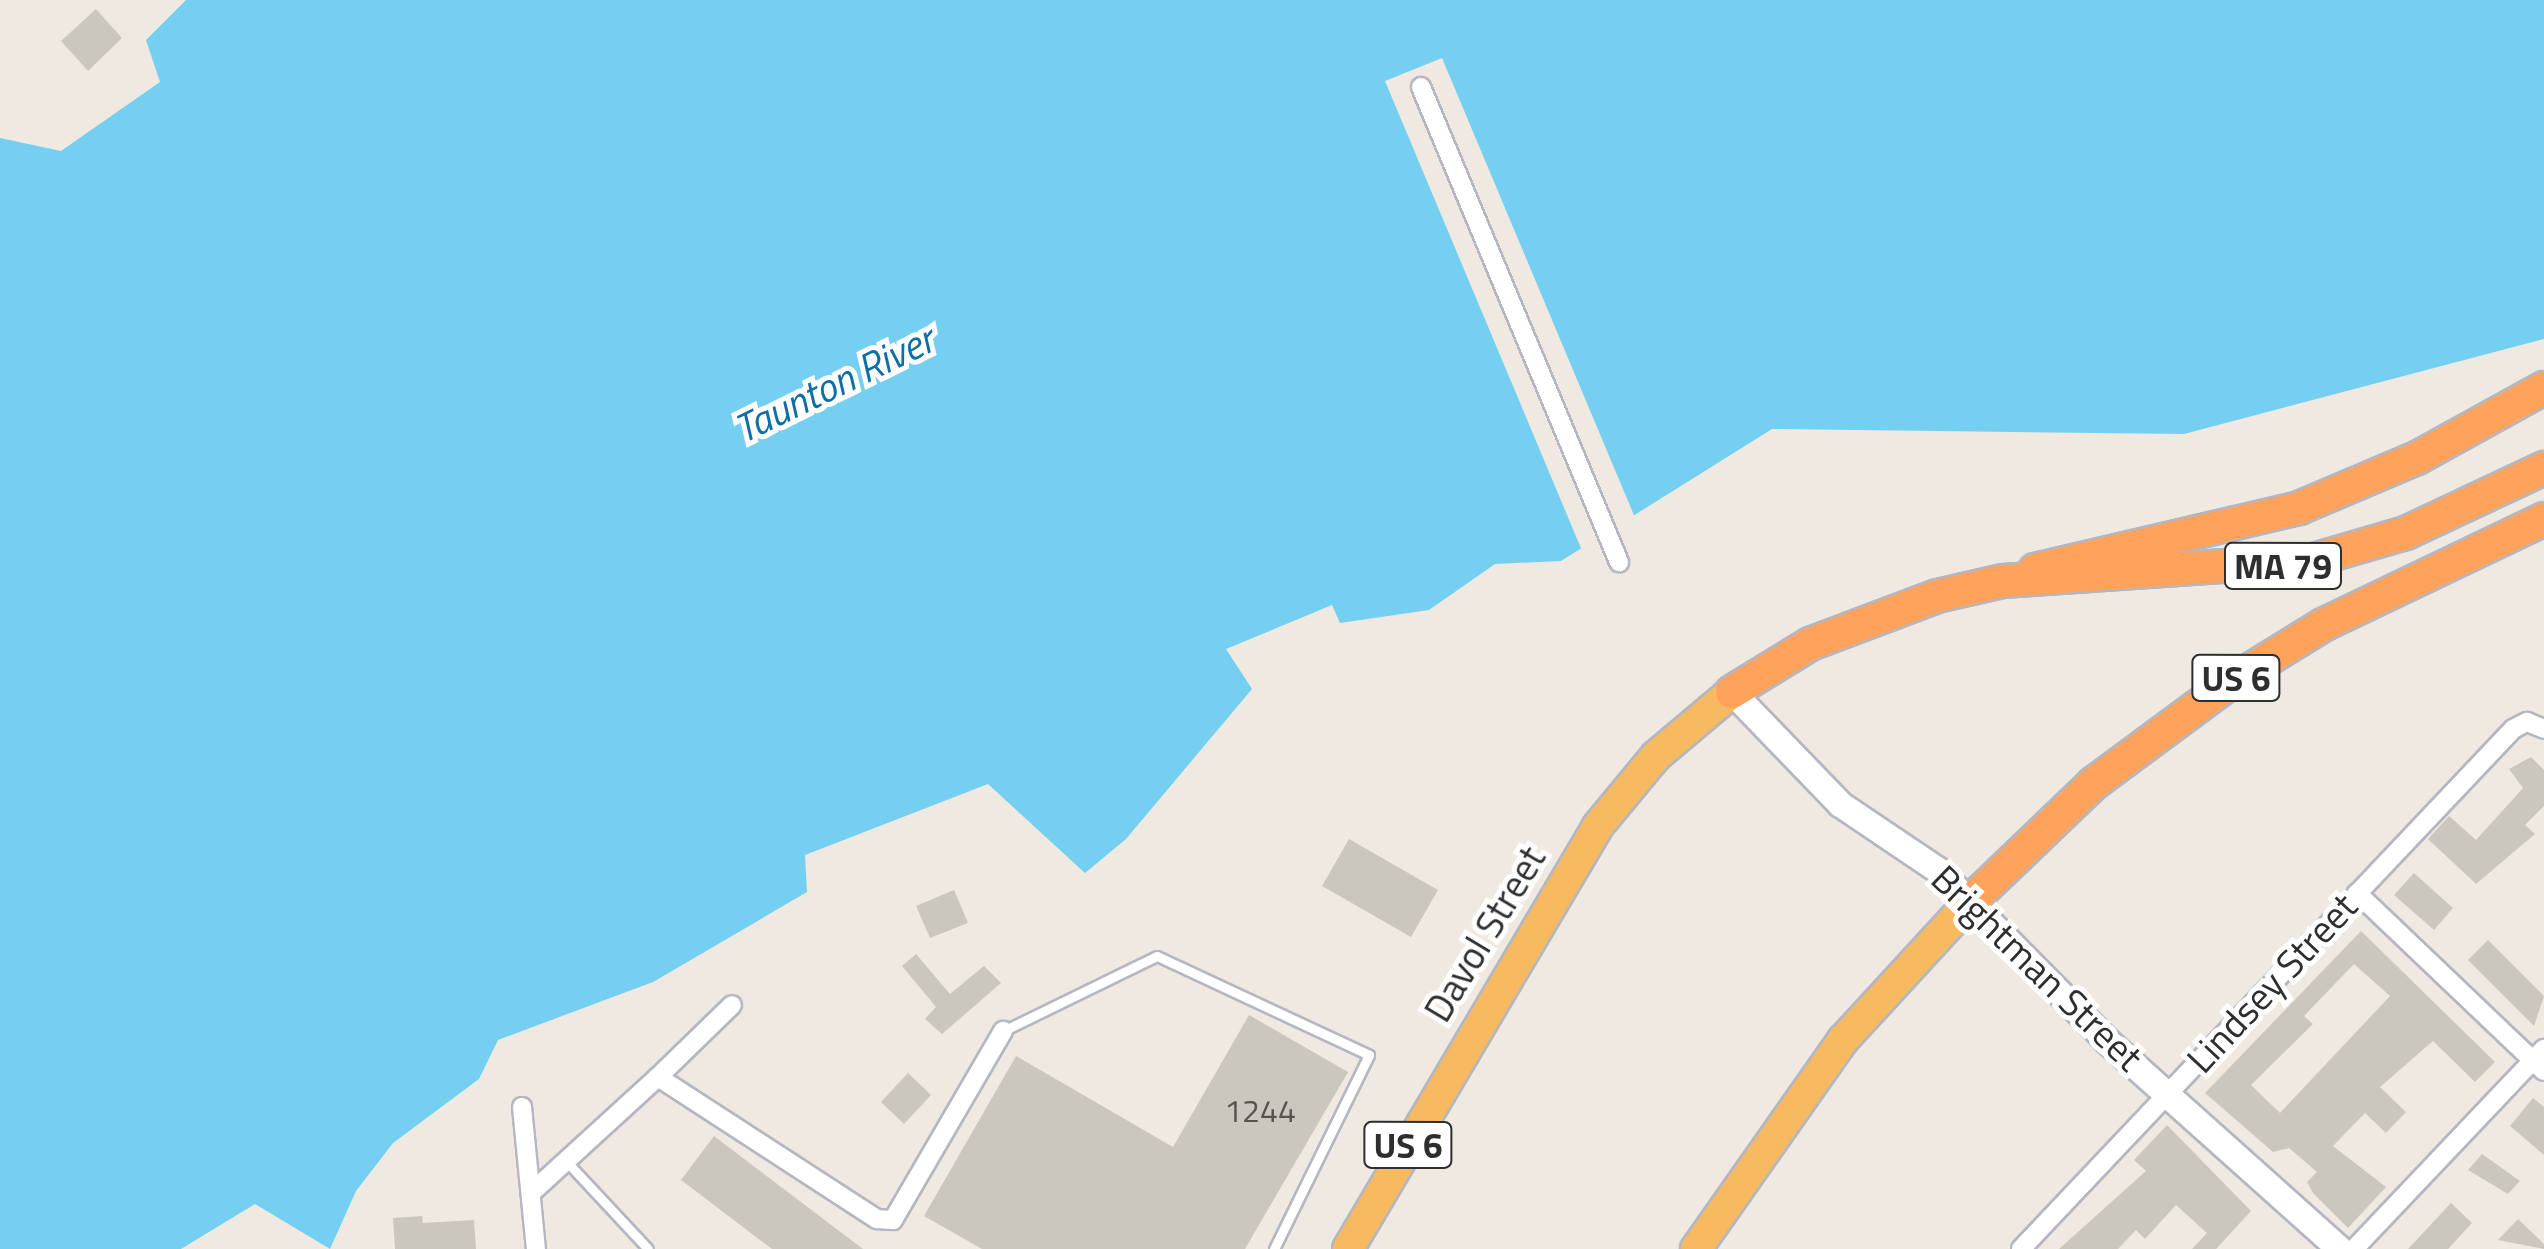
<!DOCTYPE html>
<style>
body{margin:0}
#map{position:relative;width:2544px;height:1249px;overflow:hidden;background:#efe9e1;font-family:"Titillium Web",sans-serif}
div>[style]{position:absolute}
.water>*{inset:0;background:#75cff0}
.pier>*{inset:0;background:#efe9e1}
.building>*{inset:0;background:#cbc7bf}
.roads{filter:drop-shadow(2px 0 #b4b7c1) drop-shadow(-2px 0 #b4b7c1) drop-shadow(0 2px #b4b7c1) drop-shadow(0 -2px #b4b7c1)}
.service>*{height:9px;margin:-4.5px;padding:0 4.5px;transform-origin:4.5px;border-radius:4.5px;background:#fff}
.minor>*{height:18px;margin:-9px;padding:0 9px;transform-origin:9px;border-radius:9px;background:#fff}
.secondary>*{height:25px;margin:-12.5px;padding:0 12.5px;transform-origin:12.5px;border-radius:12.5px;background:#fff}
.trunk>*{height:30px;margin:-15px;padding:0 15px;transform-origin:15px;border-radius:15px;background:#f8ba60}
.motorway>*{height:32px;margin:-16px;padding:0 16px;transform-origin:16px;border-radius:16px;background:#ffa35c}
span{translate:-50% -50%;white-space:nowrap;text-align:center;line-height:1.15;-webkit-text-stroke:10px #fff;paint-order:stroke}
.number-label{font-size:32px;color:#555452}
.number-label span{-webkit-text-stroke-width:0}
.shield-label span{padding:2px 8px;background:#fff;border:2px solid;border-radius:8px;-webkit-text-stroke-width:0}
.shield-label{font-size:35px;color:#2e2e2e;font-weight:700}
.street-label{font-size:38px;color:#2e2e2e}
.water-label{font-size:40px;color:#0d6fa3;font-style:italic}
</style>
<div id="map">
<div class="water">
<i style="clip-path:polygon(186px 0,2544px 0,2544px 339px,2184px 434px,1772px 429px,1561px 561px,1495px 564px,1429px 610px,1340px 623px,1332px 605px,1226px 649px,1252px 689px,1126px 839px,1085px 873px,988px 784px,805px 855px,807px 892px,653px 982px,498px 1040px,479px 1079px,393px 1143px,356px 1191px,330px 1249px,255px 1204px,181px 1249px,0 1249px,0 138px,61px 151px,160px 82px,146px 40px)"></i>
</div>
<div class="pier">
<i style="clip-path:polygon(1442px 58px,1636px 520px,1583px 553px,1385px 81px)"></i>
</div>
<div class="building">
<i style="clip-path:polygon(96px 9px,122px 38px,88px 71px,61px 41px)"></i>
<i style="clip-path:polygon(2531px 757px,2544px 770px,2544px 806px,2525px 825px,2535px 834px,2476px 884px,2428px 839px,2449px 816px,2476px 840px,2523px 788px,2509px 769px)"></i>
<i style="clip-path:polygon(1349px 839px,1438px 890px,1411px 937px,1322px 886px)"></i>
<i style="clip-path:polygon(2414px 873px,2453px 908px,2434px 930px,2394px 895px)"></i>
<i style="clip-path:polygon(954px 890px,968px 923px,930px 938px,916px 906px)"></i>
<i style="clip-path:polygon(evenodd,2361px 931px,2495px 1062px,2475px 1082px,2433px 1041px,2380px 1087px,2406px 1112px,2386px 1133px,2365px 1113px,2333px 1146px,2386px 1187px,2348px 1228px,2313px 1193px,2307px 1182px,2317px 1172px,2289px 1148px,2273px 1152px,2205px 1093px,2361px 931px,2354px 964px,2390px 996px,2280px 1113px,2251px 1085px,2313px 1024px,2304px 1016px,2354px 964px)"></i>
<i style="clip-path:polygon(2488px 940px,2544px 996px,2534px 1026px,2468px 960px)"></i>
<i style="clip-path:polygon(916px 954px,950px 994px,984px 966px,1001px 983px,942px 1034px,925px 1019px,936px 1007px,902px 966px)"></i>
<i style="clip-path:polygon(1249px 1015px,1348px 1072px,1245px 1249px,982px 1249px,924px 1216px,1016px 1056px,1173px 1147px)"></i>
<i style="clip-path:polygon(908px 1073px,931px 1095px,904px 1124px,881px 1102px)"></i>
<i style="clip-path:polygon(2533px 1098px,2544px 1107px,2544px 1155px,2510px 1126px)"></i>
<i style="clip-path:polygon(2167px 1125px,2251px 1211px,2216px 1249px,2192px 1249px,2207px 1233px,2176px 1205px,2145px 1239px,2136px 1230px,2118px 1249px,2059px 1249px,2146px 1171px,2134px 1160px)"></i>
<i style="clip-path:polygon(714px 1136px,863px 1249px,772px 1249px,681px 1180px)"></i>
<i style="clip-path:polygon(2482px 1154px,2520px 1181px,2508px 1194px,2468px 1170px)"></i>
<i style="clip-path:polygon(2451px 1203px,2472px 1223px,2448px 1249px,2408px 1249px)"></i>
<i style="clip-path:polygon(422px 1216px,423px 1223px,474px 1220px,476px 1249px,395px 1249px,393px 1218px)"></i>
<i style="clip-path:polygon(2518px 1219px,2544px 1244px,2544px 1249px,2498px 1240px)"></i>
</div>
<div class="roads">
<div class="service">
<i style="left:1003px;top:1031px;width:171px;rotate:-26deg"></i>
<i style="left:1157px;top:956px;width:234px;rotate:25deg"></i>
<i style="left:1369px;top:1055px;width:216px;rotate:116.1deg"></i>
<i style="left:566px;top:1161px;width:120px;rotate:47deg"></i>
</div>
<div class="minor">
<i style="left:1421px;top:87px;width:515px;rotate:67.37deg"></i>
<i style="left:2357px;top:893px;width:258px;rotate:43.6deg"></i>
<i style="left:658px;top:1077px;width:103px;rotate:-44.2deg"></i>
<i style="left:522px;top:1107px;width:143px;rotate:84.4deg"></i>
<i style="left:532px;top:1192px;width:171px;rotate:-42.4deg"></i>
<i style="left:658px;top:1077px;width:261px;rotate:33deg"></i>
<i style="left:877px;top:1219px;width:16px;rotate:4deg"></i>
<i style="left:893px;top:1220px;width:219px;rotate:-59.8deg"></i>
<i style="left:2021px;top:1249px;width:716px;rotate:-46.58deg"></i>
<i style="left:2513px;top:729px;width:16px;rotate:-27deg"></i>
<i style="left:2527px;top:722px;width:18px;rotate:22deg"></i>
<i style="left:2354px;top:1249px;width:276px;rotate:-46.5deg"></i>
</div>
<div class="secondary">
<i style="left:1732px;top:692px;width:156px;rotate:46deg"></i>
<i style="left:1840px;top:804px;width:118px;rotate:34deg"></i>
<i style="left:1938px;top:870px;width:239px;rotate:45.3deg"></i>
<i style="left:2106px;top:1040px;width:314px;rotate:41.8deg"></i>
</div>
<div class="trunk">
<i style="left:1348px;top:1249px;width:491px;rotate:-59.4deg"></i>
<i style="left:1598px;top:826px;width:91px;rotate:-50.4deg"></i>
<i style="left:1656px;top:756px;width:99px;rotate:-40.1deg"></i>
<i style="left:1696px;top:1249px;width:256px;rotate:-54.9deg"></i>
<i style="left:1843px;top:1040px;width:189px;rotate:-47.4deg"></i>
</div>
<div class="motorway">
<i style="left:2035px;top:570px;width:271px;rotate:-13.2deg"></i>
<i style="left:2299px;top:508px;width:128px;rotate:-23deg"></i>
<i style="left:2417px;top:458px;width:145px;rotate:-28.9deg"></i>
<i style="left:1732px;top:692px;width:92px;rotate:-31.6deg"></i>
<i style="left:1810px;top:644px;width:136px;rotate:-20.7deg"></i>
<i style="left:1937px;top:596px;width:68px;rotate:-12.8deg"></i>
<i style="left:2003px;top:581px;width:311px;rotate:-3.9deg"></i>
<i style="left:2313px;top:560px;width:97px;rotate:-16.2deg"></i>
<i style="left:2406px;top:533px;width:153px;rotate:-25.2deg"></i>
<i style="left:1971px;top:901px;width:170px;rotate:-43.8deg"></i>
<i style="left:2094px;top:783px;width:168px;rotate:-36.5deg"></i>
<i style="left:2229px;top:683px;width:110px;rotate:-31.7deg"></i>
<i style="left:2323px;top:625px;width:245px;rotate:-25.6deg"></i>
</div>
</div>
<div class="number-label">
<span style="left:1260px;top:1110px">1244</span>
</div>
<div class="shield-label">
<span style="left:2283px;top:566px">MA 79</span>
<span style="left:2236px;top:678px">US 6</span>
<span style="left:1408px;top:1145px">US 6</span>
</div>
<div class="street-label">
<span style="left:1485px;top:934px;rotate:-59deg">Davol Street</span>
<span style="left:2037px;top:968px;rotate:44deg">Brightman Street</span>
<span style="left:2272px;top:983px;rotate:-47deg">Lindsey Street</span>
</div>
<div class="water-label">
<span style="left:834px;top:384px;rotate:-26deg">Taunton River</span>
</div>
</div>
